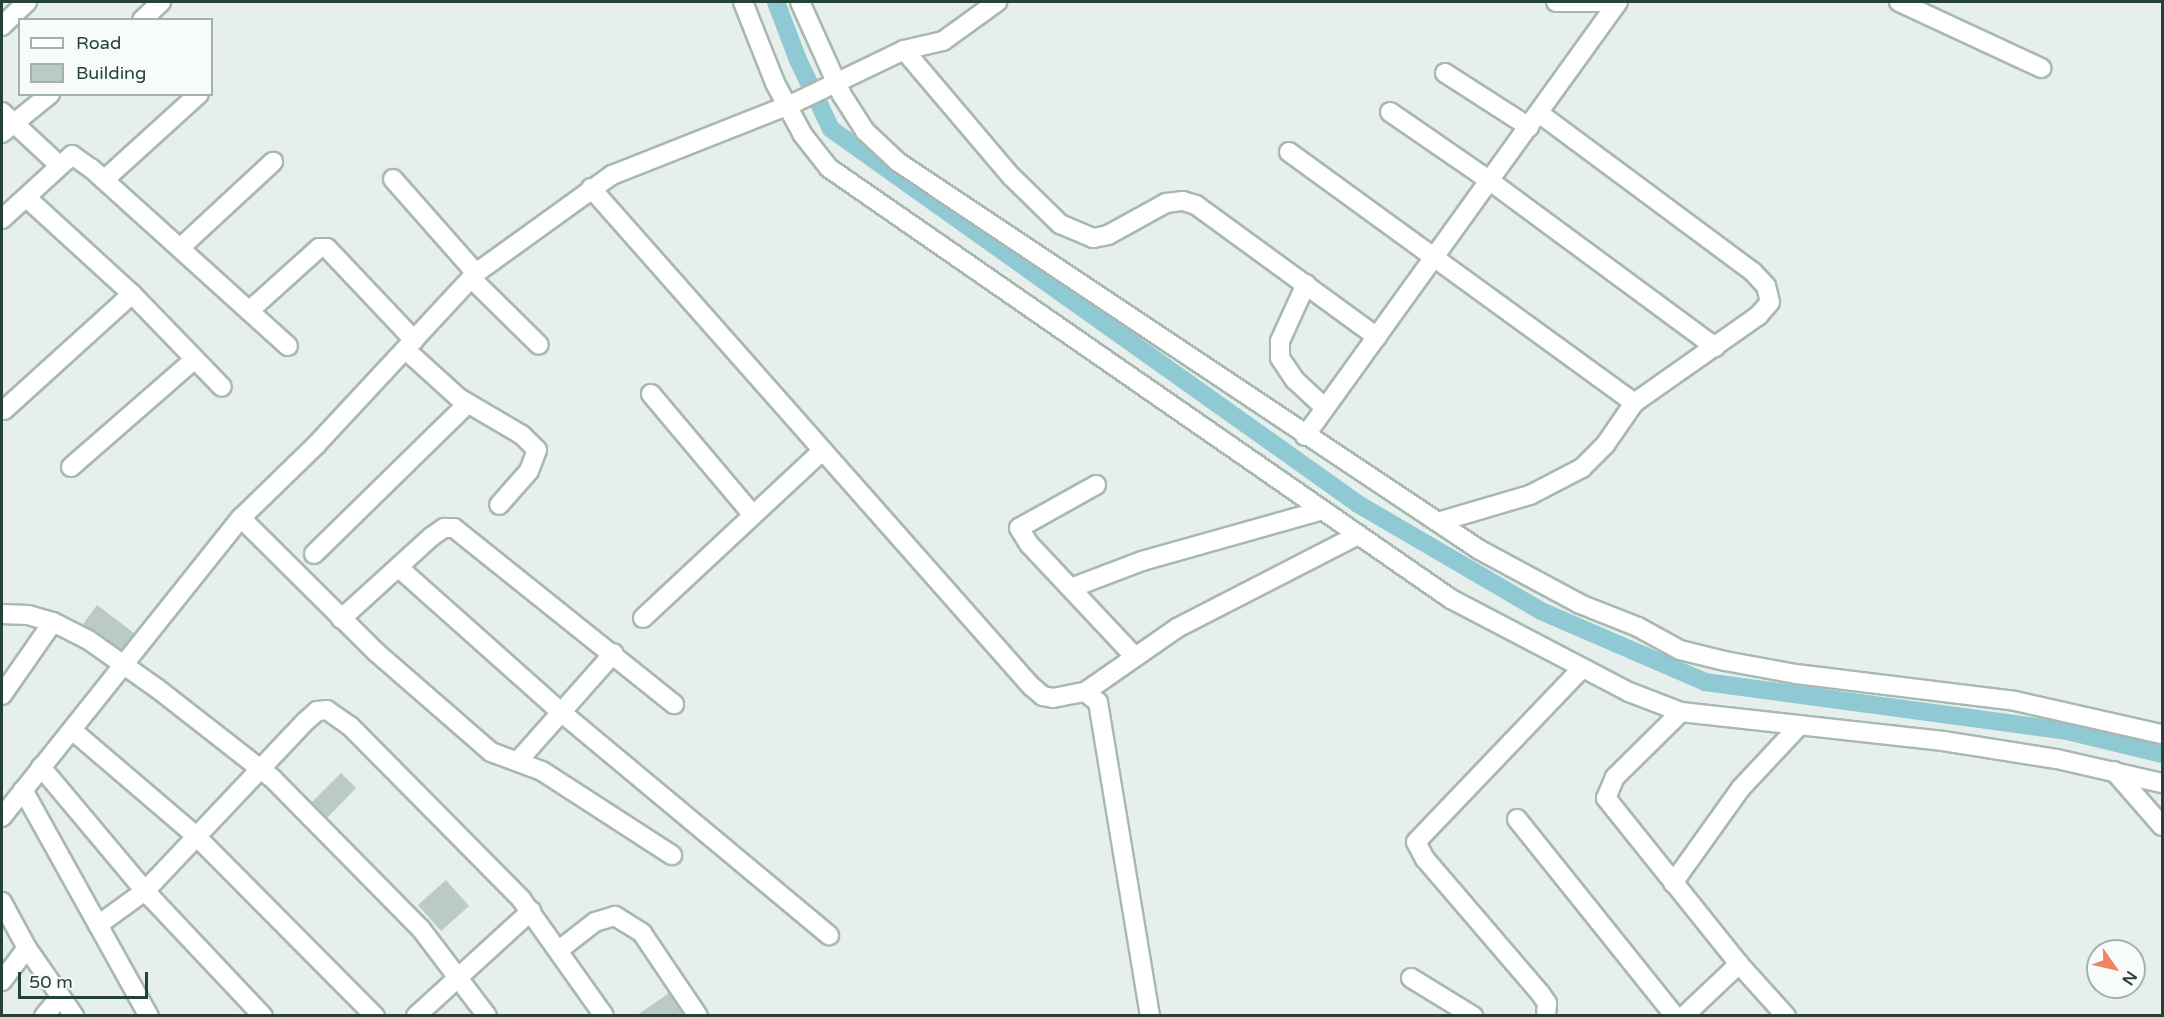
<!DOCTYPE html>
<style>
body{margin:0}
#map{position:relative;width:2164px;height:1017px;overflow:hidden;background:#e6efeb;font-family:"Varela Round",sans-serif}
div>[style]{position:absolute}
.canal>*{height:18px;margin:-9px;padding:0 9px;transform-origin:9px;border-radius:9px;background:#8ec9d4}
.building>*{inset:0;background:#bbcac4}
.roads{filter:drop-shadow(2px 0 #a8b8b2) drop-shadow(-2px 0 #a8b8b2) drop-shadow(0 2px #a8b8b2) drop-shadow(0 -2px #a8b8b2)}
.minor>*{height:18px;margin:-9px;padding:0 9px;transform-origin:9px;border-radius:9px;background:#fff}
span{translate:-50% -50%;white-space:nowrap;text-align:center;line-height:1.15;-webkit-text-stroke:5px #f7fbf9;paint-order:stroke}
.frame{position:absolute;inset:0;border:3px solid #24423a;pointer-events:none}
.legend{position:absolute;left:18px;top:18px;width:195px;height:78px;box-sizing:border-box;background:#f7fbf9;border:2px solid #a3b1ad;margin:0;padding:8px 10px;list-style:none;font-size:18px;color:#24423a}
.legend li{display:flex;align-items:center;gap:12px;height:30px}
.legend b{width:30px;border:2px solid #a3b1ad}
.north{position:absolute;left:2086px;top:939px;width:60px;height:60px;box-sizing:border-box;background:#f7fbf9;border:2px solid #a3b1ad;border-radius:50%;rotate:124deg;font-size:16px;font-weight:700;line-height:24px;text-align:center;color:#24423a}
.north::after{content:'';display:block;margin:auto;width:21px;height:27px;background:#f4845f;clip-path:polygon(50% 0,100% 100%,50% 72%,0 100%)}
.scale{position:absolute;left:18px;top:972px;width:130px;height:27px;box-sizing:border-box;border:3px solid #24423a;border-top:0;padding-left:8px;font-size:18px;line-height:21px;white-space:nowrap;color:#24423a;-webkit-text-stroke:4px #f7fbf9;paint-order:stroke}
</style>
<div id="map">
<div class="canal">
<i style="left:776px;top:2px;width:62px;rotate:69.2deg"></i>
<i style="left:798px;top:60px;width:76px;rotate:64.4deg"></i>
<i style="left:831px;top:129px;width:647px;rotate:35.43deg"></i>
<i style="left:1358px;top:504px;width:212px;rotate:30.3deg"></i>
<i style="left:1541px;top:611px;width:179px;rotate:23.4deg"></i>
<i style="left:1705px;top:682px;width:365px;rotate:7.7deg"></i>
<i style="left:2067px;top:731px;width:98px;rotate:13.6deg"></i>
</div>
<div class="building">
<i style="clip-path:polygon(97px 605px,134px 633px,121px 650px,83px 624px)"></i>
<i style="clip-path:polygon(341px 773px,356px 788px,327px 818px,312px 802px)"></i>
<i style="clip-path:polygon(446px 880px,469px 906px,441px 931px,418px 905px)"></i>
<i style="clip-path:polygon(669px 993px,684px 1016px,636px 1016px)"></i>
</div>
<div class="roads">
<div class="minor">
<i style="left:743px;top:2px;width:87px;rotate:68.4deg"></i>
<i style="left:775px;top:83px;width:59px;rotate:61.7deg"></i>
<i style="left:803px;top:135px;width:42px;rotate:51.8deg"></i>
<i style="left:829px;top:168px;width:757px;rotate:34.72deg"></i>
<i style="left:1451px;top:599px;width:201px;rotate:27.6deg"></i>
<i style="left:1629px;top:692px;width:56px;rotate:21deg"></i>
<i style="left:1681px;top:712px;width:264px;rotate:6.3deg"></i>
<i style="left:1943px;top:741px;width:115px;rotate:9deg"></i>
<i style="left:2057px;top:759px;width:108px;rotate:12.9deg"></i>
<i style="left:800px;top:2px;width:102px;rotate:65.7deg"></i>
<i style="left:842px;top:95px;width:43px;rotate:57.4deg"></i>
<i style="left:865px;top:131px;width:45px;rotate:43.2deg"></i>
<i style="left:898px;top:162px;width:697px;rotate:33.71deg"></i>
<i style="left:1478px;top:549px;width:116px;rotate:28.3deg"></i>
<i style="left:1580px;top:604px;width:62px;rotate:21.6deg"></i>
<i style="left:1638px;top:627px;width:48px;rotate:28.7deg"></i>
<i style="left:1680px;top:650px;width:46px;rotate:13.7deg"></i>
<i style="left:1725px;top:661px;width:72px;rotate:10.4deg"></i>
<i style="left:1796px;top:674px;width:221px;rotate:7deg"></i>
<i style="left:2015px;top:701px;width:151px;rotate:12.7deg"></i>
<i style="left:1556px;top:2px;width:45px"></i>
<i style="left:1899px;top:2px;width:157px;rotate:24.9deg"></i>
<i style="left:142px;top:20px;width:26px;rotate:-43deg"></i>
<i style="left:2px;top:26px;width:35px;rotate:-44deg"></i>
<i style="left:904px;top:50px;width:165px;rotate:49.7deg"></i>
<i style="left:1011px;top:176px;width:69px;rotate:44.4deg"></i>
<i style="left:1060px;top:224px;width:36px;rotate:23deg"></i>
<i style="left:1093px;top:238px;width:15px;rotate:-11deg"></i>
<i style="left:1108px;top:235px;width:66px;rotate:-28.9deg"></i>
<i style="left:1166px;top:203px;width:17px;rotate:-7deg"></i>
<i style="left:1183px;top:201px;width:14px;rotate:17deg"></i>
<i style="left:1196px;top:205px;width:224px;rotate:36.1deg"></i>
<i style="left:1445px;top:73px;width:100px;rotate:32.7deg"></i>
<i style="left:2px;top:112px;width:78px;rotate:42.9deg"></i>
<i style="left:1390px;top:112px;width:121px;rotate:34.6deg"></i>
<i style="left:1490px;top:181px;width:280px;rotate:36.4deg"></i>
<i style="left:2px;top:133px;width:62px;rotate:-39.1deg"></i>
<i style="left:1289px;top:152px;width:427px;rotate:36deg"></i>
<i style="left:393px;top:179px;width:125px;rotate:48.6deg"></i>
<i style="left:104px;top:180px;width:128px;rotate:-42.2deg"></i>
<i style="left:591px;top:188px;width:665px;rotate:48.54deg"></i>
<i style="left:1031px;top:686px;width:16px;rotate:40deg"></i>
<i style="left:1043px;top:696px;width:10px;rotate:11deg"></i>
<i style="left:1053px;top:698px;width:33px;rotate:-11deg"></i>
<i style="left:1085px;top:692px;width:16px;rotate:38deg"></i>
<i style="left:1098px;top:702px;width:318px;rotate:80.6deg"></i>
<i style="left:28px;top:199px;width:141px;rotate:42.4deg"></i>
<i style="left:132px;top:294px;width:129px;rotate:45.9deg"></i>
<i style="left:2px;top:219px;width:95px;rotate:-42.4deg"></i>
<i style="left:72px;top:155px;width:24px;rotate:35deg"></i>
<i style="left:92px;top:169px;width:264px;rotate:42.1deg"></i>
<i style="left:180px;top:248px;width:127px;rotate:-42.8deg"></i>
<i style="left:471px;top:278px;width:95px;rotate:44.6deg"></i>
<i style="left:1306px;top:284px;width:63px;rotate:114.5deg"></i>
<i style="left:1280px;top:341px;width:17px;rotate:90deg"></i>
<i style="left:1280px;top:358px;width:27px;rotate:56deg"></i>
<i style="left:1295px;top:380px;width:41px;rotate:43deg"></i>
<i style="left:249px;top:311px;width:94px;rotate:-42deg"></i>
<i style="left:319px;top:248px;width:8px"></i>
<i style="left:327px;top:248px;width:127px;rotate:46.6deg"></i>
<i style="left:406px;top:350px;width:72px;rotate:42.2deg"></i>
<i style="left:459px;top:398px;width:73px;rotate:30.4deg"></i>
<i style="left:522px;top:435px;width:21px;rotate:45deg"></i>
<i style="left:537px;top:450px;width:22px;rotate:111deg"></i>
<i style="left:529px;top:471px;width:45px;rotate:131.4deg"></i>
<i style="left:651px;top:394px;width:158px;rotate:49.9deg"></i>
<i style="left:4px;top:410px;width:173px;rotate:-42.2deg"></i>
<i style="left:1305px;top:436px;width:535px;rotate:-54.2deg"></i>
<i style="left:71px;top:467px;width:164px;rotate:-41.1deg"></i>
<i style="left:1096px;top:485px;width:88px;rotate:150.8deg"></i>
<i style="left:1019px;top:528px;width:19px;rotate:58deg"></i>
<i style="left:1029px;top:544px;width:155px;rotate:46.8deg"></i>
<i style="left:241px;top:518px;width:190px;rotate:44.8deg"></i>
<i style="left:376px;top:652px;width:152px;rotate:41deg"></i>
<i style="left:491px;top:752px;width:54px;rotate:20.4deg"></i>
<i style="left:542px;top:771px;width:155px;rotate:32.9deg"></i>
<i style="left:1438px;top:522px;width:96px;rotate:-16.4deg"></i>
<i style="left:1530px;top:495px;width:59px;rotate:-27.4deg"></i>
<i style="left:1582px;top:468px;width:33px;rotate:-45deg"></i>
<i style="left:1605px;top:445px;width:51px;rotate:-55.4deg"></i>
<i style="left:1634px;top:403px;width:151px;rotate:-35.1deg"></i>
<i style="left:1758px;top:316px;width:18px;rotate:-49deg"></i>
<i style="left:1770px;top:302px;width:16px;rotate:-104deg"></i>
<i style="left:1766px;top:286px;width:19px;rotate:-133deg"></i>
<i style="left:1753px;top:272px;width:267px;rotate:-143.4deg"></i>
<i style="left:314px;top:554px;width:214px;rotate:-44.4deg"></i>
<i style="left:398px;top:567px;width:218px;rotate:41.7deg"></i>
<i style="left:561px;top:712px;width:349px;rotate:39.8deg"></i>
<i style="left:1071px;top:588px;width:76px;rotate:-20.8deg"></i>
<i style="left:1142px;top:561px;width:185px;rotate:-15.7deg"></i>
<i style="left:2px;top:614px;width:26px;rotate:2deg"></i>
<i style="left:28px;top:615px;width:26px;rotate:16deg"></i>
<i style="left:53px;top:622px;width:38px;rotate:27deg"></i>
<i style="left:87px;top:639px;width:87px;rotate:35.2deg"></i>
<i style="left:158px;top:689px;width:146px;rotate:38deg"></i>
<i style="left:273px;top:779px;width:211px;rotate:45.4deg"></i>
<i style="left:421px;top:929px;width:109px;rotate:52.8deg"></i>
<i style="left:643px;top:618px;width:245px;rotate:-43deg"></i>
<i style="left:341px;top:619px;width:122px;rotate:-42.3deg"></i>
<i style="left:431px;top:537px;width:16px;rotate:-35deg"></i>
<i style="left:444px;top:528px;width:10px"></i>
<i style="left:454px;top:528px;width:282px;rotate:38.7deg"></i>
<i style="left:1085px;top:692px;width:112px;rotate:-34.8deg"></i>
<i style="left:1177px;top:628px;width:201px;rotate:-27.2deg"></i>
<i style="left:2px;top:695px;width:89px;rotate:-55.1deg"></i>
<i style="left:1681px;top:712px;width:93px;rotate:135.4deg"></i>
<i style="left:1615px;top:777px;width:23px;rotate:113deg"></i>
<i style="left:1606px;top:798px;width:213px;rotate:51.3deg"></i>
<i style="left:1739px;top:964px;width:70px;rotate:47.9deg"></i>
<i style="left:72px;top:730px;width:163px;rotate:40.5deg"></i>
<i style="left:196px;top:836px;width:254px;rotate:45.2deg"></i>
<i style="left:518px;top:761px;width:144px;rotate:-48.4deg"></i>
<i style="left:41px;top:767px;width:162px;rotate:50deg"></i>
<i style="left:145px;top:891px;width:172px;rotate:46.7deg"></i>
<i style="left:2114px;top:771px;width:73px;rotate:48.9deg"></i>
<i style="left:23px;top:790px;width:259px;rotate:60.9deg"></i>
<i style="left:2px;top:817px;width:383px;rotate:-51.4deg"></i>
<i style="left:241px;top:518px;width:105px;rotate:-44.2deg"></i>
<i style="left:316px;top:445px;width:235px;rotate:-47.1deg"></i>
<i style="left:476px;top:273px;width:168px;rotate:-35.8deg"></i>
<i style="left:612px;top:175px;width:196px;rotate:-21.6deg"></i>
<i style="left:794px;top:103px;width:122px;rotate:-25.7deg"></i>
<i style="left:904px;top:50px;width:40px;rotate:-13deg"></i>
<i style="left:943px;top:41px;width:67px;rotate:-35.8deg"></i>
<i style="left:1517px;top:819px;width:253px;rotate:51.3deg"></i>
<i style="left:1673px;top:883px;width:117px;rotate:-54.4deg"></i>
<i style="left:1741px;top:788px;width:86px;rotate:-46.9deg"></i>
<i style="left:2px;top:902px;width:52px;rotate:61.5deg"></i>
<i style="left:27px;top:948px;width:83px;rotate:55.3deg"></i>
<i style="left:98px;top:925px;width:58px;rotate:-35.9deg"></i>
<i style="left:145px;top:891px;width:234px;rotate:-46.6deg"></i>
<i style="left:306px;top:721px;width:15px;rotate:-42deg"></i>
<i style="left:317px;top:711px;width:10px;rotate:-6deg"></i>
<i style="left:327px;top:710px;width:28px;rotate:35deg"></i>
<i style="left:350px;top:726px;width:243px;rotate:45.3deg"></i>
<i style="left:521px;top:899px;width:143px;rotate:54.6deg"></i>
<i style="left:559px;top:950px;width:46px;rotate:-37.9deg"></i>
<i style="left:595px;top:922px;width:21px;rotate:-17deg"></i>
<i style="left:615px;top:916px;width:32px;rotate:32deg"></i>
<i style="left:642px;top:933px;width:100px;rotate:56deg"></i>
<i style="left:1411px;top:978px;width:73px;rotate:31.5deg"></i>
<i style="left:2px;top:981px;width:41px;rotate:-52.9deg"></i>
<i style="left:44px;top:1016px;width:23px;rotate:-50deg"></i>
<i style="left:416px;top:1016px;width:156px;rotate:-42.4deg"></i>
<i style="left:1546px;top:1016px;width:13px;rotate:-86deg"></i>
<i style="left:1547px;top:1003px;width:12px;rotate:-125deg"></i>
<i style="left:1540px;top:993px;width:177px;rotate:-130.6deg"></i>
<i style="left:1425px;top:859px;width:19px;rotate:-118deg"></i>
<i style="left:1416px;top:842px;width:240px;rotate:-46.3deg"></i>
<i style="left:1684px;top:1016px;width:76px;rotate:-43.4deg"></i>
</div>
</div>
<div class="frame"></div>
<ul class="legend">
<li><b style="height:8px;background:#fff"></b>Road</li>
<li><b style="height:16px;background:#bbcac4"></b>Building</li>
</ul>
<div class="north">N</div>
<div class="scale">50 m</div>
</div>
